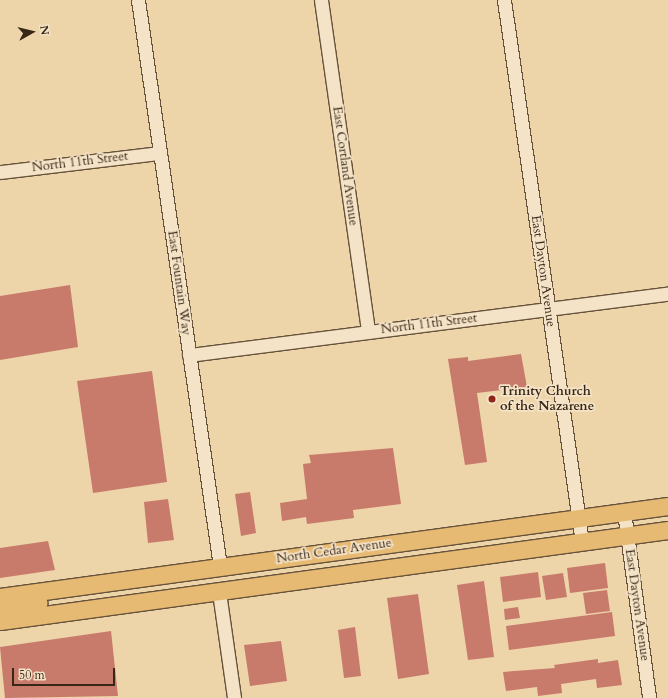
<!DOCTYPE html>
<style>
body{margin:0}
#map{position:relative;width:668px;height:698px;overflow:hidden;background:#eed4a9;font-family:Cardo,serif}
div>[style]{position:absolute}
.building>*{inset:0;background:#c87a6b}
.roads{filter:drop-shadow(1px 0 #66523b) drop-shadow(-1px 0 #66523b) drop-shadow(0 1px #66523b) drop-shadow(0 -1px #66523b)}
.minor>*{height:13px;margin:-6.5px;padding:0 6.5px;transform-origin:6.5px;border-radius:6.5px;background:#f4e3c7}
.major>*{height:17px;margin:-8.5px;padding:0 8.5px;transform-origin:8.5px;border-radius:8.5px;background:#e7ba74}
.dots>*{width:11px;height:11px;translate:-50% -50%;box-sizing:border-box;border:2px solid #f4e3c7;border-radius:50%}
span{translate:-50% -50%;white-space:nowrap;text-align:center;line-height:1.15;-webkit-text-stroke:3.5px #f4e3c7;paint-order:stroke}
.street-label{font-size:13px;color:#382716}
.poi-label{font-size:13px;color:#382716;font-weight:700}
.left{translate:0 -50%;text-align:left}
.north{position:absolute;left:12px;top:12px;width:40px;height:40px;-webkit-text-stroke:3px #f4e3c7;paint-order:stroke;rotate:82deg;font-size:11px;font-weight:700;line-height:16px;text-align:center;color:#382716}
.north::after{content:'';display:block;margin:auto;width:14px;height:18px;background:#382716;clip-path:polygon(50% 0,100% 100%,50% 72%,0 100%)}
.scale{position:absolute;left:12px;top:668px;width:103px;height:18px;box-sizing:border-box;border:2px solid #382716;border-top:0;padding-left:5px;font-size:12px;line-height:14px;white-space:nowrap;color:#382716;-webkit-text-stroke:3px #f4e3c7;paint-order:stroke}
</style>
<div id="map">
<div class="building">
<i style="clip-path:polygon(70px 285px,78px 347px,0 360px,0 296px)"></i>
<i style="clip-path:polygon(521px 354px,527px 387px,477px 393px,487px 462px,465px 465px,448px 359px,468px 357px,468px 361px)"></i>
<i style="clip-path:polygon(152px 371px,167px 482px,93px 493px,77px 381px)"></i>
<i style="clip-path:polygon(393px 448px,401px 504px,353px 510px,354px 518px,307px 524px,306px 517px,282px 521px,280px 503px,307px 499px,303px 464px,311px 463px,309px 455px)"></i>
<i style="clip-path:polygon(250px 492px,256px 533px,241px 536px,235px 494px)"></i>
<i style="clip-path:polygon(168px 499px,174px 540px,148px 543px,144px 502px)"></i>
<i style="clip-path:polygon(48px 541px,55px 570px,0 578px,0 548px)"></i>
<i style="clip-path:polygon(605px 563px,608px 588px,570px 593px,567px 568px)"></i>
<i style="clip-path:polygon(538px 572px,541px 597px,503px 602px,500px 577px)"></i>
<i style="clip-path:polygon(563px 573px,567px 597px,546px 600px,542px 576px)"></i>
<i style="clip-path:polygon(484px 581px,494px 657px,468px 660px,457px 585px)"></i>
<i style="clip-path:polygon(607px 590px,610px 611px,586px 614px,583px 593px)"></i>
<i style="clip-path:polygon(418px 594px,429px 674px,398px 679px,387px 598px)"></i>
<i style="clip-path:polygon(518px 607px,520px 618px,505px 620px,504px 609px)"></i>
<i style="clip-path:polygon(612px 612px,615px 636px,509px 650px,506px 626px)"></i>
<i style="clip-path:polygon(355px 627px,361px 676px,344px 678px,338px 630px)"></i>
<i style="clip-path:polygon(111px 631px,118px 696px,5px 698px,0 647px)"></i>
<i style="clip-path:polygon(281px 641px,287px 681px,250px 686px,244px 645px)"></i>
<i style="clip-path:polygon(598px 659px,598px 663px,618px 660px,622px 685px,597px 688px,596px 679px,561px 684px,562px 693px,538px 696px,537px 687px,506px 691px,503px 672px,555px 668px,554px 665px)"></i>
</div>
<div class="roads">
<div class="minor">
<i style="left:138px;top:0;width:572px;rotate:81.76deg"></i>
<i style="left:321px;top:0;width:335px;rotate:81.9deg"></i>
<i style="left:504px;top:0;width:548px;rotate:81.81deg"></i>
<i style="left:0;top:172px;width:161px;rotate:-6.8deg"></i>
<i style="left:189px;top:355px;width:483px;rotate:-7.3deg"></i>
<i style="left:624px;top:512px;width:188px;rotate:82.3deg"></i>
<i style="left:219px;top:592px;width:107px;rotate:81.9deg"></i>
</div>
<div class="major">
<i style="left:0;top:597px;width:674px;rotate:-7.76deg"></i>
<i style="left:0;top:609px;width:39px;rotate:-9deg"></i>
<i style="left:0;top:621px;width:674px;rotate:-7.76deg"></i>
</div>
</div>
<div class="dots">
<i style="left:492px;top:399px;background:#8f2418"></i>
</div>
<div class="street-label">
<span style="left:80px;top:162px;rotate:-7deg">North 11th Street</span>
<span style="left:345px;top:166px;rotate:82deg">East Cortland Avenue</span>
<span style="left:543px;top:271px;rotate:82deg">East Dayton Avenue</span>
<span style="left:179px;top:283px;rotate:82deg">East Fountain Way</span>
<span style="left:429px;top:324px;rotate:-7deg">North 11th Street</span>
<span style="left:334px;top:551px;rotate:-8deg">North Cedar Avenue</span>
<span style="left:637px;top:605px;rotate:82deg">East Dayton Avenue</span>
</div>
<div class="poi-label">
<span class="left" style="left:500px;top:399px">Trinity Church<br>of the Nazarene</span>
</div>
<div class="north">N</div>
<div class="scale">50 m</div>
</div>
